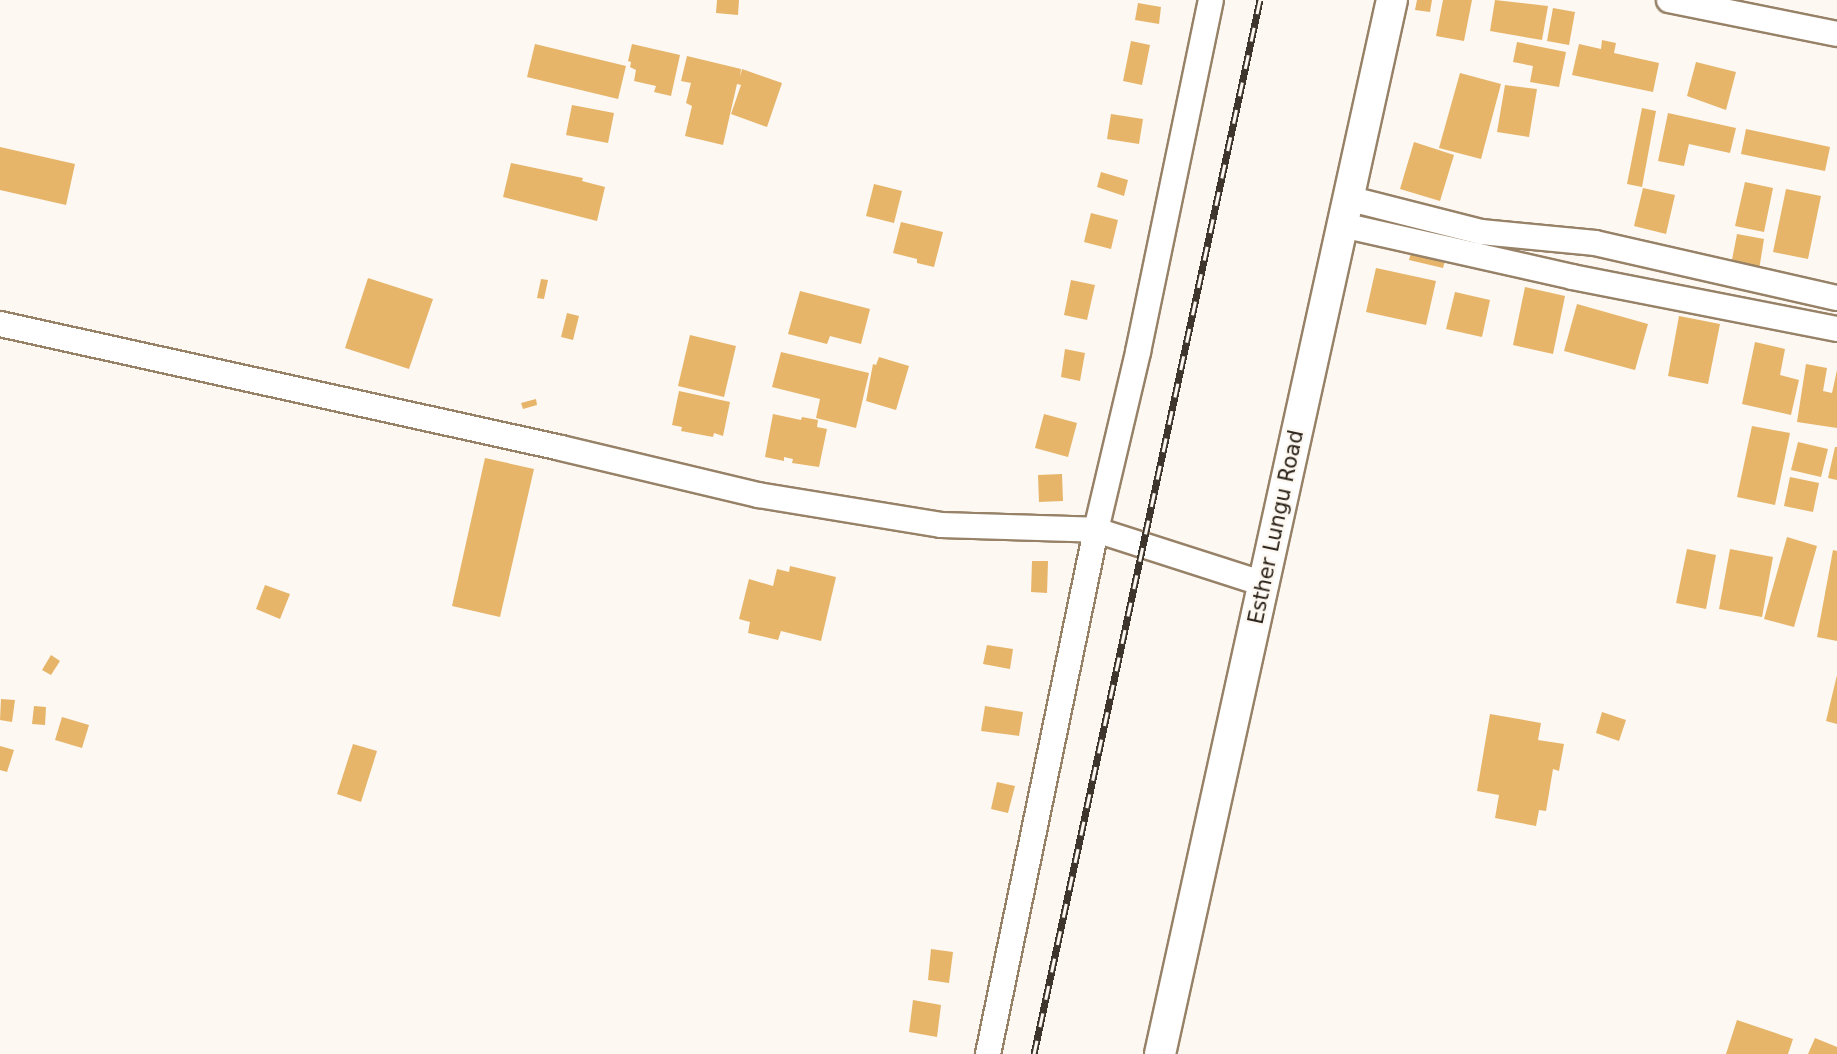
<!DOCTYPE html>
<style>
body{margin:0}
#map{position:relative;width:1837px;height:1054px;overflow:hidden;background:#fdf8f2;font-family:"DejaVu Sans",sans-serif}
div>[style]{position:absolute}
.building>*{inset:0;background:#e7b56a}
.roads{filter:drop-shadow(2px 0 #978268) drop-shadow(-2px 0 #978268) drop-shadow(0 2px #978268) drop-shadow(0 -2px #978268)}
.minor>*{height:24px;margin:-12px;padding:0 12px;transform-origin:12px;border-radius:12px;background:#fff}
.tertiary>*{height:30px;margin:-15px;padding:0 15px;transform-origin:15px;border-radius:15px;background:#fff}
.rail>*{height:7px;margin-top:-3.5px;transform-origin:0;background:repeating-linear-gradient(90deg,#fdf8f2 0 14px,#3e362c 0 28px);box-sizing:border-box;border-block:2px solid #3e362c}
span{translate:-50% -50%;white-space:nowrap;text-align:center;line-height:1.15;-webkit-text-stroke:5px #fdf8f2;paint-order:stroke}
.street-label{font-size:21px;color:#282016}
</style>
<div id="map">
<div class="building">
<i style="clip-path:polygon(717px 0,739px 0,738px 15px,716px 13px)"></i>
<i style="clip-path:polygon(1417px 0,1432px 0,1430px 12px,1415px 10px)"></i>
<i style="clip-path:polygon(1443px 0,1472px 0,1464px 41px,1436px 36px)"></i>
<i style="clip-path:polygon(1495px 0,1548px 6px,1542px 40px,1490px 31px)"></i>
<i style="clip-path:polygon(1138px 3px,1161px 7px,1159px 24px,1135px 20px)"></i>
<i style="clip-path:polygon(1553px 8px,1575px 12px,1569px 45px,1547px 41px)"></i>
<i style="clip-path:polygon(1602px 40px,1616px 43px,1614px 53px,1659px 63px,1653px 92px,1572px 75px,1579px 44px,1601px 49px)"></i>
<i style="clip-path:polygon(1131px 41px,1150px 45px,1142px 85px,1123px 81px)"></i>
<i style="clip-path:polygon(1517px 42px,1566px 52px,1559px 87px,1530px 82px,1533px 66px,1513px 62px)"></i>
<i style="clip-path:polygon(535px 44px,626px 66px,618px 99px,527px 77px)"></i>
<i style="clip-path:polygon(632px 44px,680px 55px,671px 96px,654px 92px,656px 86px,634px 81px,636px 70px,630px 67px,631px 62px,628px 61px)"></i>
<i style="clip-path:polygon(687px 56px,741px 69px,740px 77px,742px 69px,782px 83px,767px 127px,731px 114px,741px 85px,737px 84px,723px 145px,685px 136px,692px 106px,686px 103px,691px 83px,681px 81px)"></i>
<i style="clip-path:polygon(1696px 62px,1736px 72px,1726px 110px,1687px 96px)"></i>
<i style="clip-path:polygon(1460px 73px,1501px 84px,1481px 159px,1439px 148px)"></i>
<i style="clip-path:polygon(1505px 85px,1537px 89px,1529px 137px,1497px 132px)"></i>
<i style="clip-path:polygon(572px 105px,614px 113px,608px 143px,566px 135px)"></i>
<i style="clip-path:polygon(1642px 108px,1656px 111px,1642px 187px,1627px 184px)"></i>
<i style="clip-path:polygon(1668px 113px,1736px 128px,1730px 153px,1689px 144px,1684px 166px,1658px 161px)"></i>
<i style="clip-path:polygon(1111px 114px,1143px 119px,1139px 144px,1107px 139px)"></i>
<i style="clip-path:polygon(1746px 129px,1830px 147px,1825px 171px,1741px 154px)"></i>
<i style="clip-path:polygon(1414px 142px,1454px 155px,1440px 201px,1400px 189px)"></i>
<i style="clip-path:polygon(0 147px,75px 164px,66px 205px,0 190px)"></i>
<i style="clip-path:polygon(511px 163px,583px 178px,582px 181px,605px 187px,597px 221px,503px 197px)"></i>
<i style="clip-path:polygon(1101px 172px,1128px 180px,1124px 196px,1097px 187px)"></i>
<i style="clip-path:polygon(1745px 182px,1773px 188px,1764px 232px,1735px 226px)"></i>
<i style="clip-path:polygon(874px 184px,902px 191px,894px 223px,866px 216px)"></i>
<i style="clip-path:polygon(1643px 188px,1675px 195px,1666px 234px,1634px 226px)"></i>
<i style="clip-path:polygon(1786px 189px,1821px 196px,1808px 259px,1773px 252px)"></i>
<i style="clip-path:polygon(1091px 213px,1118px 220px,1111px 249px,1084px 242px)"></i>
<i style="clip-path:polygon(901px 222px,943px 232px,934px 267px,917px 263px,917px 259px,893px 253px)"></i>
<i style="clip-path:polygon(1737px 234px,1764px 239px,1759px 270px,1731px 265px)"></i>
<i style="clip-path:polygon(1412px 249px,1446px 257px,1443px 268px,1409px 260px)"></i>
<i style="clip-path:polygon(1376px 268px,1436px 281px,1426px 325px,1366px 312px)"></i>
<i style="clip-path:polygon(368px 278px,433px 299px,409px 369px,345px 348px)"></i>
<i style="clip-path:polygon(541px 279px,548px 280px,544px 299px,537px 298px)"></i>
<i style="clip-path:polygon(1071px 280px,1095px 285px,1087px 320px,1064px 315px)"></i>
<i style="clip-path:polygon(1525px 287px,1565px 296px,1553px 354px,1513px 345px)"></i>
<i style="clip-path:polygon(800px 291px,870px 309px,861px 344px,830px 336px,827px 344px,788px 334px)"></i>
<i style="clip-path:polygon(1455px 292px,1490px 300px,1482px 337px,1446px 329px)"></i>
<i style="clip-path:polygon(1577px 304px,1648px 324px,1635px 370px,1564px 351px)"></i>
<i style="clip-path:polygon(567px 313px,579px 316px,573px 340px,561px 337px)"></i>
<i style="clip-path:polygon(1679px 316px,1720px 324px,1708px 384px,1668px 376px)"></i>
<i style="clip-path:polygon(690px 335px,736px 346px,724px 397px,678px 386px)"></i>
<i style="clip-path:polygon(1755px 342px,1785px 349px,1780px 375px,1799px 380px,1791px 415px,1742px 404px)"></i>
<i style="clip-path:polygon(1065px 349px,1085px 353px,1080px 381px,1061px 377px)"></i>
<i style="clip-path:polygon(781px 352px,869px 373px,856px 428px,816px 418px,820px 399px,772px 387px)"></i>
<i style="clip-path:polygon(879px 357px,909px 366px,896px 410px,866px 401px,873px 364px,876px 365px)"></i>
<i style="clip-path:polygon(1806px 364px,1827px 368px,1823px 391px,1832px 393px,1837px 370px,1837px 428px,1797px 422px)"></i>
<i style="clip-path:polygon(679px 391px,730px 402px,723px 436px,714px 433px,713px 437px,681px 431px,682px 427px,672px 425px)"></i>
<i style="clip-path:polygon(536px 399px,537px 405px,523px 409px,521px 403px)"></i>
<i style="clip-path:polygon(773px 414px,801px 420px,802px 417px,818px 420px,817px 427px,827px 429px,819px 467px,792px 463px,793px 459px,784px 457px,784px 461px,765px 457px)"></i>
<i style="clip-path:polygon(1044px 414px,1077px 423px,1068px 457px,1035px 448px)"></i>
<i style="clip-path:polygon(1752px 426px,1790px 433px,1775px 505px,1737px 497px)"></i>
<i style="clip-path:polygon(1798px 442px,1828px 449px,1821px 477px,1791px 470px)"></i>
<i style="clip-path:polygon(1835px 447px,1837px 447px,1837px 480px,1828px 478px)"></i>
<i style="clip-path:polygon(485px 458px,534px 469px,500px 617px,452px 606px)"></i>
<i style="clip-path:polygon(1062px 474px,1063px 501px,1039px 502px,1038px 475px)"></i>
<i style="clip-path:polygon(1790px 477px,1819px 483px,1813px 512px,1784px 506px)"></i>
<i style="clip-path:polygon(1787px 537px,1817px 546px,1794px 627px,1764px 619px)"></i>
<i style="clip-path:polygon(1687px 549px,1716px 555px,1706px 609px,1676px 603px)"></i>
<i style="clip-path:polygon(1730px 549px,1773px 557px,1762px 617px,1719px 609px)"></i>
<i style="clip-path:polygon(1833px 550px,1837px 551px,1837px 641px,1817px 637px)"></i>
<i style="clip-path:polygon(1032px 561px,1048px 561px,1047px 593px,1031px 592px)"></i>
<i style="clip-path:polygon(790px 566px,836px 577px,821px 641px,781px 631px,778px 640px,748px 633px,750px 622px,739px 619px,749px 579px,773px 586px,777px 569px,789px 572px)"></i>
<i style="clip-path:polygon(265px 585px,290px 594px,280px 619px,256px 609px)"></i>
<i style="clip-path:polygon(987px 645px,1013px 649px,1010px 669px,983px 664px)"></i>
<i style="clip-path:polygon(51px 655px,60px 661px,51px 675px,42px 670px)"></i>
<i style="clip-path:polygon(1837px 675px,1837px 724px,1826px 721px)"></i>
<i style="clip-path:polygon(1px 699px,15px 700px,12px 722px,0 720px)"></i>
<i style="clip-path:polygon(34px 706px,46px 707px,45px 725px,32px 724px)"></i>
<i style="clip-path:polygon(985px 706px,1023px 712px,1019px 736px,981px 731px)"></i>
<i style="clip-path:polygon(1602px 712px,1626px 720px,1619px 741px,1596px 733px)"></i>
<i style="clip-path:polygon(1490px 714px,1541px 723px,1538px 740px,1564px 744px,1559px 771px,1553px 769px,1546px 811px,1539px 810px,1536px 826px,1495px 818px,1499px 795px,1477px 791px)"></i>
<i style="clip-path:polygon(62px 717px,89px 725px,82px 748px,55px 740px)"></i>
<i style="clip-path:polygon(353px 744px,377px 751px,361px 802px,337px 794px)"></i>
<i style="clip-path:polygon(0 746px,14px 750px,7px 772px,0 770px)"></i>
<i style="clip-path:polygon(997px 782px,1015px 786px,1008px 813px,991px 809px)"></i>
<i style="clip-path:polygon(931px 949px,953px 952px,949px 983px,928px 980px)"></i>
<i style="clip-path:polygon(913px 1000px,941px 1005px,937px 1037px,909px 1032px)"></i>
<i style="clip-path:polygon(1737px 1020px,1793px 1039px,1788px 1054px,1726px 1054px)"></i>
<i style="clip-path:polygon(1815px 1038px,1837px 1047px,1837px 1054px,1808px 1054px)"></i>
</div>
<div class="roads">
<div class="minor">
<i style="left:1669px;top:0;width:171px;rotate:11.4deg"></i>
<i style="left:1347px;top:198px;width:138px;rotate:14.2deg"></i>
<i style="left:1481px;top:232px;width:115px;rotate:5.5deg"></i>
<i style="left:1595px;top:243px;width:248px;rotate:12.8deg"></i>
<i style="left:1342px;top:225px;width:236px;rotate:12.7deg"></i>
<i style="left:1572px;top:277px;width:270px;rotate:11.1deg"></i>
<i style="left:0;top:324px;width:575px;rotate:12.46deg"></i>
<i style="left:561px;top:448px;width:203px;rotate:13.4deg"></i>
<i style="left:758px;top:495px;width:185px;rotate:9.3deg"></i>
<i style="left:941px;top:525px;width:155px;rotate:1.8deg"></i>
<i style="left:1096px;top:530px;width:176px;rotate:17.8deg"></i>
<i style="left:988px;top:1054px;width:535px;rotate:-78.35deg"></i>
<i style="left:1096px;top:530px;width:183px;rotate:-76.7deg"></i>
<i style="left:1138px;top:352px;width:359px;rotate:-78.3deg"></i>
</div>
<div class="tertiary">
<i style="left:1160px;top:1054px;width:1079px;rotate:-77.59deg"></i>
</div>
</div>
<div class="rail">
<i style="left:1034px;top:1054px;width:1078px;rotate:-77.9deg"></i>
</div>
<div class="street-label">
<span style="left:1276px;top:527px;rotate:-78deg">Esther Lungu Road</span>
</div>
</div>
